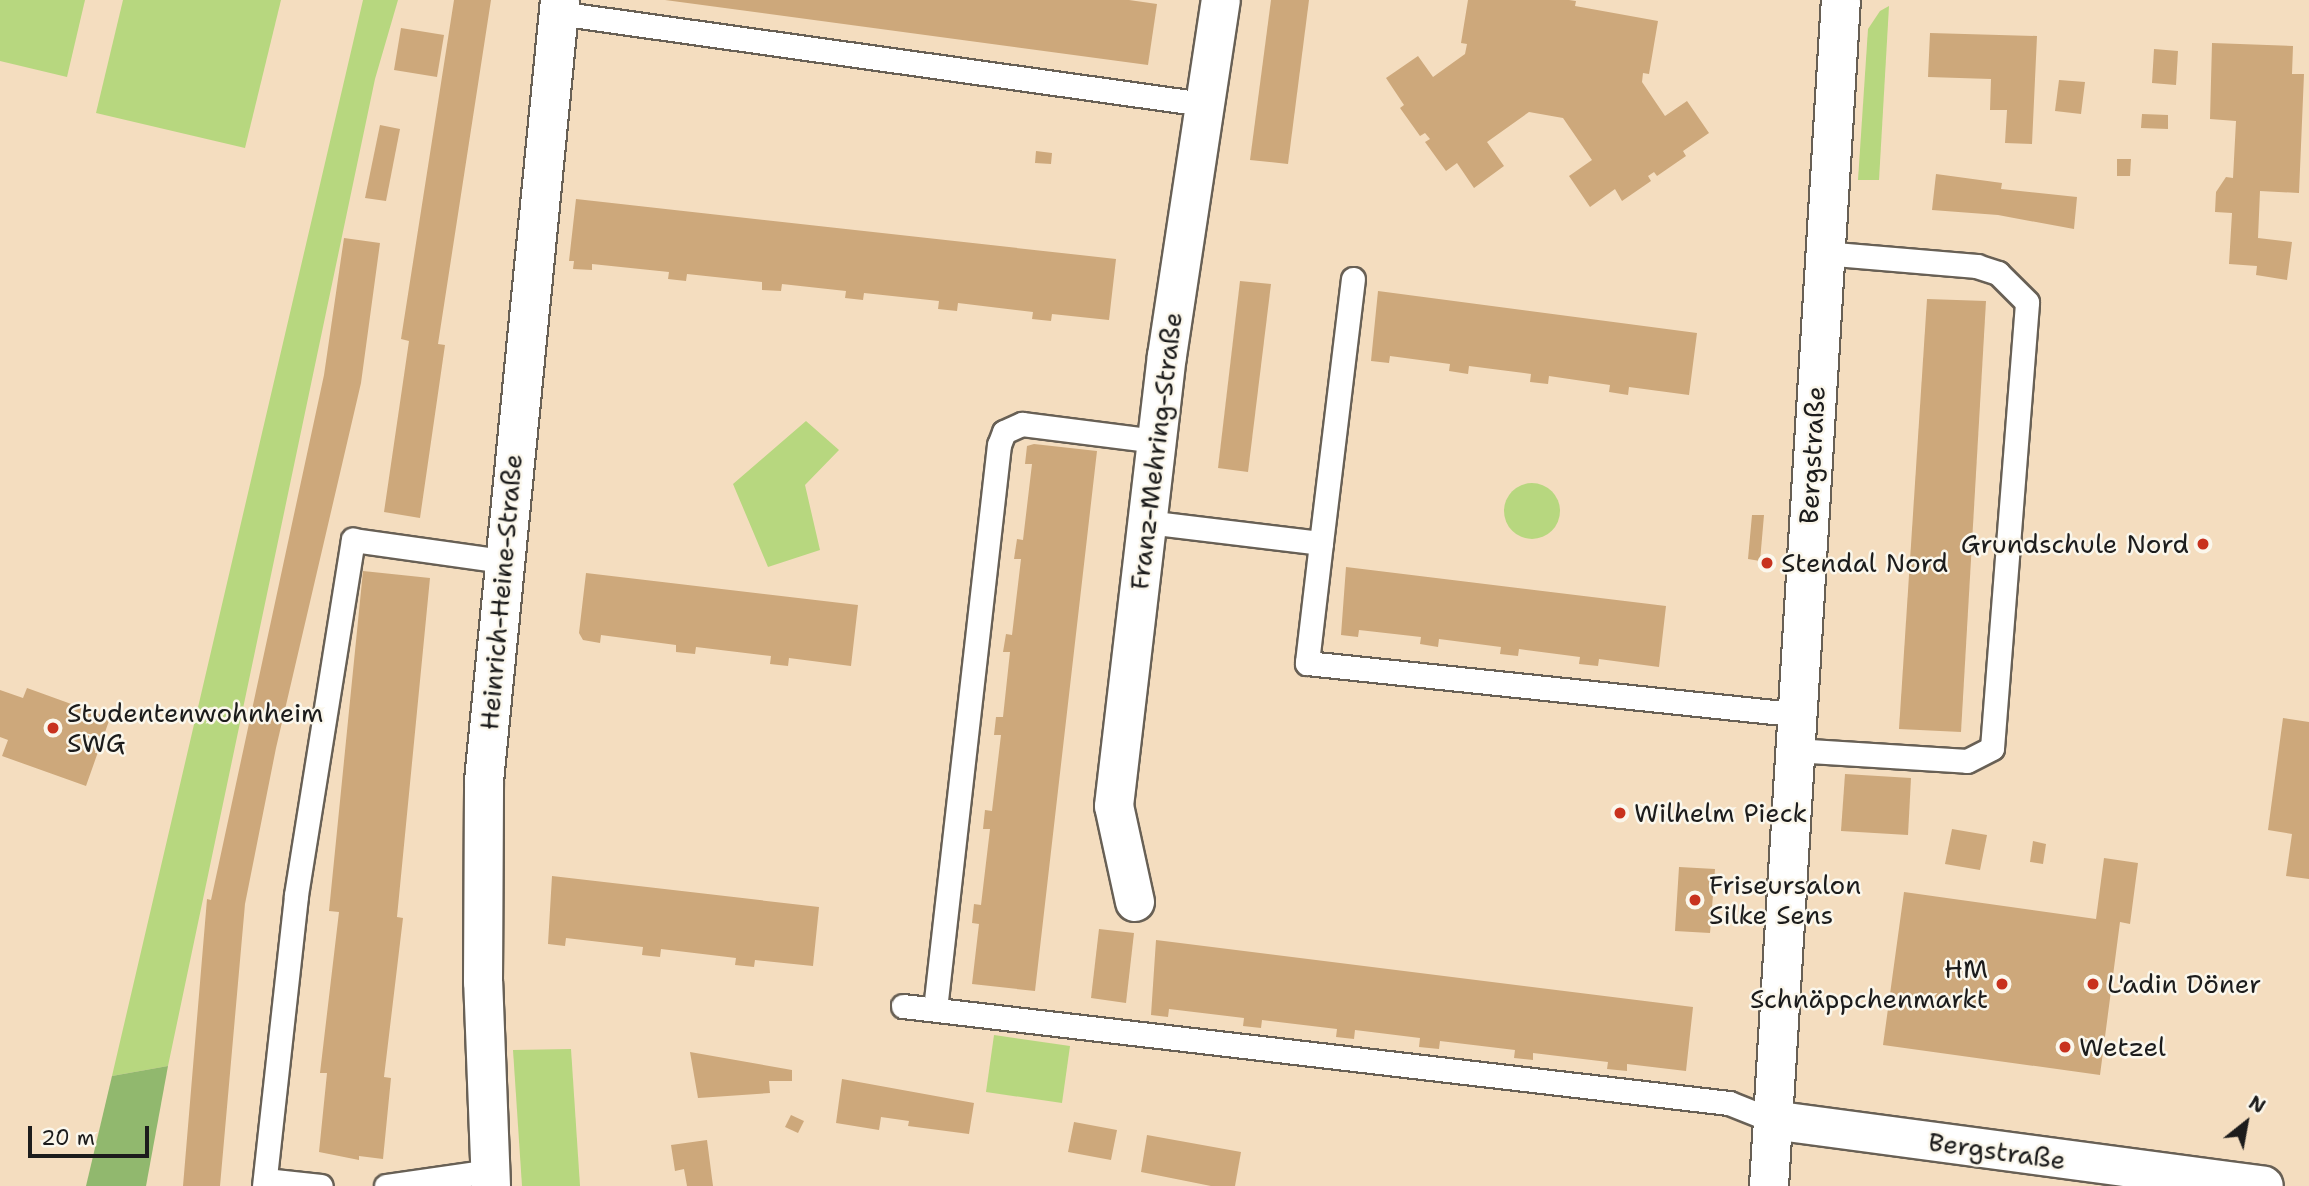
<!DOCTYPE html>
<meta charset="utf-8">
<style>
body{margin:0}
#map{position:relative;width:2309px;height:1186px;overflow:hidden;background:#f4ddbf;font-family:"Shantell Sans",sans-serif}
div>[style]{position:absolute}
.green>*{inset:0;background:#b7d77f}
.round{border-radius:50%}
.forest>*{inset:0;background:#91b86e}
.building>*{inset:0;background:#cda87b}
.roads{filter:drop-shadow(2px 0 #686055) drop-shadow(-2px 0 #686055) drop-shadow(0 2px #686055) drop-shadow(0 -2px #686055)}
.service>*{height:23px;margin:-11.5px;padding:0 11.5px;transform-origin:11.5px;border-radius:11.5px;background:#fff}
.minor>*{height:38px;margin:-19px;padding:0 19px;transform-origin:19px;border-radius:19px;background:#fff}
.dots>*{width:19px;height:19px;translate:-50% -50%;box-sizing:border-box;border:4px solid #fbf7ec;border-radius:50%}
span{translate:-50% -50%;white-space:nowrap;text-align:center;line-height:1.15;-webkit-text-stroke:5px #fbf7ec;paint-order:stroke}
.street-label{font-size:26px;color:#1c1c1c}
.poi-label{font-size:26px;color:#1c1c1c}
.right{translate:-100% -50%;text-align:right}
.left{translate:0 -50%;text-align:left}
.north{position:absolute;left:2211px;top:1088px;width:70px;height:70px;-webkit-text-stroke:5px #fbf7ec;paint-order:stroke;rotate:31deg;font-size:19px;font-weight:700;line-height:28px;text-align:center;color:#1c1c1c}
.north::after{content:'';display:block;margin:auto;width:24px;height:32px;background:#1c1c1c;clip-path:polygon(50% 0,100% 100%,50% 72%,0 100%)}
.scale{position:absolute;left:28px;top:1126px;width:121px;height:32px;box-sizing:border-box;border:4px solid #1c1c1c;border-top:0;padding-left:9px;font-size:21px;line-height:24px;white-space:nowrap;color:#1c1c1c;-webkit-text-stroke:5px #fbf7ec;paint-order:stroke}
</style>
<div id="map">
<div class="green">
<i style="clip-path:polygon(0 0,85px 0,67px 77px,0 61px)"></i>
<i style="clip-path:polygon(123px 0,281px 0,245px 148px,96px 113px)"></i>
<i style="clip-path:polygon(363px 0,398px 0,375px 79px,168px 1066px,112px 1076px)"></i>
<i style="clip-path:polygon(1889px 6px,1879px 180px,1858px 180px,1868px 29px,1880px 11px)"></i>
<i style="clip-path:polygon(806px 421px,839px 450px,805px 485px,820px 550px,768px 567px,733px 484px)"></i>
<i class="round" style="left:1504px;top:483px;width:56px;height:56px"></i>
<i style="clip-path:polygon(994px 1035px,1070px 1046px,1062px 1103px,986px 1092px)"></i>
<i style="clip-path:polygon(571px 1049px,580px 1186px,522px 1186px,513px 1050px)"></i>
</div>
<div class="forest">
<i style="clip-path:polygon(168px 1066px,146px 1186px,86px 1186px,112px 1076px)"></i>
</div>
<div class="building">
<i style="clip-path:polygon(454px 0,491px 0,438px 344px,445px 345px,420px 518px,384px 512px,409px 341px,401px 339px)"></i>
<i style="clip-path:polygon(665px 0,1129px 0,1157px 4px,1148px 65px)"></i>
<i style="clip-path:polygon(1271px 0,1309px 0,1288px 164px,1250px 160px)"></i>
<i style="clip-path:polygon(1468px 0,1569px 0,1576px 1px,1575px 6px,1658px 21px,1649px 74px,1643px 73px,1642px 82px,1665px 116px,1687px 101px,1709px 133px,1683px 151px,1686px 156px,1657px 176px,1654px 172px,1648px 176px,1651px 181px,1622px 201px,1615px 189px,1590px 207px,1569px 176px,1592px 160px,1563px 118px,1529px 112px,1487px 142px,1504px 166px,1474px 188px,1457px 163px,1446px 171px,1425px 142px,1430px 139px,1425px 133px,1420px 136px,1400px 108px,1404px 105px,1386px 78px,1418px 56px,1433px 77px,1465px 54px,1467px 44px,1461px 43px)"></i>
<i style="clip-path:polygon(401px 28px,444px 35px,437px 77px,394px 70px)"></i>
<i style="clip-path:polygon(1930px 33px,2037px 36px,2032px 144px,2005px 143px,2007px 110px,1990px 110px,1991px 79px,1928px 77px)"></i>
<i style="clip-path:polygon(2212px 43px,2293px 46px,2292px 74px,2304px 74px,2299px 193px,2260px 191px,2258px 238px,2292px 242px,2287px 280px,2256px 275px,2257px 266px,2229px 264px,2232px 213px,2215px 212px,2216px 192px,2226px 177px,2233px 178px,2236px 121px,2210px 119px)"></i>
<i style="clip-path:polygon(2154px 49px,2178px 51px,2176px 85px,2152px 83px)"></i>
<i style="clip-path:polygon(2059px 80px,2085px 82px,2081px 114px,2055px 111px)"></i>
<i style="clip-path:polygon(2142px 114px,2168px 115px,2168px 129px,2141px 128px)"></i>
<i style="clip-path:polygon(380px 125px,400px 129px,386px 201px,365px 198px)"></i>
<i style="clip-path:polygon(1036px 151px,1052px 153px,1051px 164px,1035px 163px)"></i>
<i style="clip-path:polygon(2117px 159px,2131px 159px,2130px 176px,2117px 176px)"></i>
<i style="clip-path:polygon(1936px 174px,2002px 183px,2001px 189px,2077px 197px,2074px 229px,1998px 215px,1932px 210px)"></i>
<i style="clip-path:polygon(576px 199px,1116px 259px,1109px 320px,1052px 314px,1051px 321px,1032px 319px,1033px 312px,958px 303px,957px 311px,938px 309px,939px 301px,864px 293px,863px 300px,845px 298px,846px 291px,782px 284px,781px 291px,762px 290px,762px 282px,687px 274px,686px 281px,668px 279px,669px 272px,592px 264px,592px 270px,573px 269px,574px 261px,569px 261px)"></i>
<i style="clip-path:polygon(344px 238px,380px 243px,361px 383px,276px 748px,245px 904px,220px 1186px,183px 1186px,207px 899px,211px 900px,324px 375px)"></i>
<i style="clip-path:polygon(1240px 281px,1271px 284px,1248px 472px,1218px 468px)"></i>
<i style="clip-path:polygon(1378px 291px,1697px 333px,1689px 395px,1629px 387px,1628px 395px,1609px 392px,1610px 385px,1549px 376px,1548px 384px,1530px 382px,1531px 374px,1469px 366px,1468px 374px,1449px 371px,1450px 364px,1390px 356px,1389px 363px,1371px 361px)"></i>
<i style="clip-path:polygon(1927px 299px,1986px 301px,1961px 732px,1899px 729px)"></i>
<i style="clip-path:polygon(1034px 444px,1097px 451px,1035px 991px,972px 984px,979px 924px,972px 923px,974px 904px,981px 905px,990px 829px,983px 829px,985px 810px,992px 811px,1001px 735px,994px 735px,996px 717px,1003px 717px,1010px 652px,1003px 652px,1006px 634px,1012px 635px,1021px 559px,1014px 559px,1017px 539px,1023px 540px,1032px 464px,1025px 464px,1027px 446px)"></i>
<i style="clip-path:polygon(1752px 515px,1764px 515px,1760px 561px,1748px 559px)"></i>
<i style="clip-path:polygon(1346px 567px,1666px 606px,1659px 667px,1599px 659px,1598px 666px,1579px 664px,1580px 657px,1519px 649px,1518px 656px,1500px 654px,1501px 647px,1439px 639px,1438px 647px,1420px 644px,1421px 637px,1359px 630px,1358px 637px,1341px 635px)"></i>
<i style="clip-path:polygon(363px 571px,430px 578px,397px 917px,403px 918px,384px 1077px,391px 1078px,383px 1159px,359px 1156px,359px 1160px,319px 1152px,327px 1073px,320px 1073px,339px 912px,329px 911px)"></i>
<i style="clip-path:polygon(586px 573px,858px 605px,851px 666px,789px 658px,788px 666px,770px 664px,771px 656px,696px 647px,695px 654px,676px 652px,676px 645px,601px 635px,600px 643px,583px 640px,579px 633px)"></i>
<i style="clip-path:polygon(27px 688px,110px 718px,86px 786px,2px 756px,8px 740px,0 737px,0 690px,23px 698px)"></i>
<i style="clip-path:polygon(2283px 718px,2309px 722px,2309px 879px,2286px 876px,2292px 834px,2268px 830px)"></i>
<i style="clip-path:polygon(1845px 774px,1911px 778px,1908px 835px,1841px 831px)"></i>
<i style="clip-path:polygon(1952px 829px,1987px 835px,1980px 870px,1945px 864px)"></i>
<i style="clip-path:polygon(2033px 841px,2046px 844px,2043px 864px,2030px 862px)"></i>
<i style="clip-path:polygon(2104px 858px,2138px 863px,2130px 924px,2120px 922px,2100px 1075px,1883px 1045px,1904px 892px,2096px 919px)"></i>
<i style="clip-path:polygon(1679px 867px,1715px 869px,1710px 933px,1675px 931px)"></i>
<i style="clip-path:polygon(552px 876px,819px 907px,813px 966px,755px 960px,754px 967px,735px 965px,736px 958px,661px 949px,660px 957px,642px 955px,643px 947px,566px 938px,565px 946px,548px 944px)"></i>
<i style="clip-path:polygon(1099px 929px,1134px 933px,1126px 1003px,1091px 998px)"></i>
<i style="clip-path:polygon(1156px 940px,1693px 1007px,1686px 1071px,1627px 1064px,1627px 1071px,1607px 1069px,1608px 1062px,1533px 1053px,1533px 1060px,1514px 1058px,1515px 1050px,1440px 1041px,1439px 1049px,1419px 1047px,1420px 1038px,1355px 1030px,1354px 1039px,1336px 1037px,1337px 1029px,1262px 1020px,1261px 1028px,1243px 1026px,1244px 1018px,1169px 1009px,1168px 1017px,1151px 1015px)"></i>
<i style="clip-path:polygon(690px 1052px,792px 1070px,792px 1081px,769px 1081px,770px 1093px,698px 1098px)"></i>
<i style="clip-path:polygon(842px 1079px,974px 1103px,969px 1134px,908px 1126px,909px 1121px,881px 1117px,879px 1130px,836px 1123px)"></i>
<i style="clip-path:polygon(791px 1115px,804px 1121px,798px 1133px,785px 1127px)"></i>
<i style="clip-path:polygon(1074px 1122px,1117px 1130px,1111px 1160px,1068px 1152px)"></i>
<i style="clip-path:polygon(1147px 1135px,1241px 1152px,1235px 1186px,1211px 1186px,1141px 1172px)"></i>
<i style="clip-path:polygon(707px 1140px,713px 1186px,687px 1186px,684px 1169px,675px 1171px,671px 1145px)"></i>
</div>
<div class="roads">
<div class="service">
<i style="left:558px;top:13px;width:651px;rotate:8.03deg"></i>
<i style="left:1147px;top:522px;width:175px;rotate:6.9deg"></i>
<i style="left:1321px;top:543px;width:121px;rotate:96.7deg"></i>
<i style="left:1307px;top:663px;width:492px;rotate:6deg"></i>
<i style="left:1321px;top:543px;width:266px;rotate:-83.1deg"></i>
<i style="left:1794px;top:750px;width:173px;rotate:3.6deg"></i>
<i style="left:1967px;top:761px;width:28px;rotate:-27deg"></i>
<i style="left:1992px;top:748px;width:447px;rotate:-85.5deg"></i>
<i style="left:2027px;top:302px;width:41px;rotate:-135deg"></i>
<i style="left:1998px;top:273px;width:22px;rotate:-162deg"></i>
<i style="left:1977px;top:266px;width:155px;rotate:-175.2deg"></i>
<i style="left:903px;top:1006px;width:832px;rotate:6.7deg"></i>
<i style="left:1729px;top:1103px;width:46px;rotate:21.6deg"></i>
<i style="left:935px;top:1009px;width:568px;rotate:-83.53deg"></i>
<i style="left:999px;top:445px;width:14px;rotate:-69deg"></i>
<i style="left:1004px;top:432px;width:20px;rotate:-24deg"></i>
<i style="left:1022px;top:424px;width:136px;rotate:7.2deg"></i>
<i style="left:265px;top:1180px;width:56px;rotate:6.1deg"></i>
<i style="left:264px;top:1186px;width:293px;rotate:-83.7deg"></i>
<i style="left:296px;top:895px;width:360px;rotate:-80.9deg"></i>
<i style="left:353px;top:540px;width:151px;rotate:8deg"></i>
<i style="left:386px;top:1186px;width:105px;rotate:-8.2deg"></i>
</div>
<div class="minor">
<i style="left:1135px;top:902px;width:98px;rotate:-102.3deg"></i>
<i style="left:1114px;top:806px;width:453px;rotate:-83.3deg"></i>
<i style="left:1167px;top:356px;width:360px;rotate:-81.4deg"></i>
<i style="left:1772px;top:1120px;width:496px;rotate:7.6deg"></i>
<i style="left:491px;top:1186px;width:204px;rotate:-92.2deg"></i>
<i style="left:483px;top:982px;width:201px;rotate:-89.7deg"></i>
<i style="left:484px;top:781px;width:785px;rotate:-84.44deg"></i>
<i style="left:1769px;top:1186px;width:1188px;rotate:-86.53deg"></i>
</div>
</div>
<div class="dots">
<i style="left:2203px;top:544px;background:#c8321e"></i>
<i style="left:1767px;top:563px;background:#c8321e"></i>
<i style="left:53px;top:728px;background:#c8321e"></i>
<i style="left:1620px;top:813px;background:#c8321e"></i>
<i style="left:1695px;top:900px;background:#c8321e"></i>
<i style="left:2002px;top:984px;background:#c8321e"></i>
<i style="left:2093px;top:984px;background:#c8321e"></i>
<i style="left:2065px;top:1047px;background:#c8321e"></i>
</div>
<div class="street-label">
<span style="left:1156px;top:451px;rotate:-83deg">Franz-Mehring-Straße</span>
<span style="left:1812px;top:455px;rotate:-87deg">Bergstraße</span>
<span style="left:501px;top:592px;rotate:-85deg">Heinrich-Heine-Straße</span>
<span style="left:1997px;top:1151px;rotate:8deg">Bergstraße</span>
</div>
<div class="poi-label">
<span class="right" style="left:2189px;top:544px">Grundschule Nord</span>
<span class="left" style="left:1781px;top:563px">Stendal Nord</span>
<span class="left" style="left:67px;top:728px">Studentenwohnheim<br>SWG</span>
<span class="left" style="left:1634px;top:813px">Wilhelm Pieck</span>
<span class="left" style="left:1709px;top:900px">Friseursalon<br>Silke Sens</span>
<span class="right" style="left:1988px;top:984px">HM<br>Schnäppchenmarkt</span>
<span class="left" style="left:2107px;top:984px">L'adin Döner</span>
<span class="left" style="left:2079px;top:1047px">Wetzel</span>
</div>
<div class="north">N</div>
<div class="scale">20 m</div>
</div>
